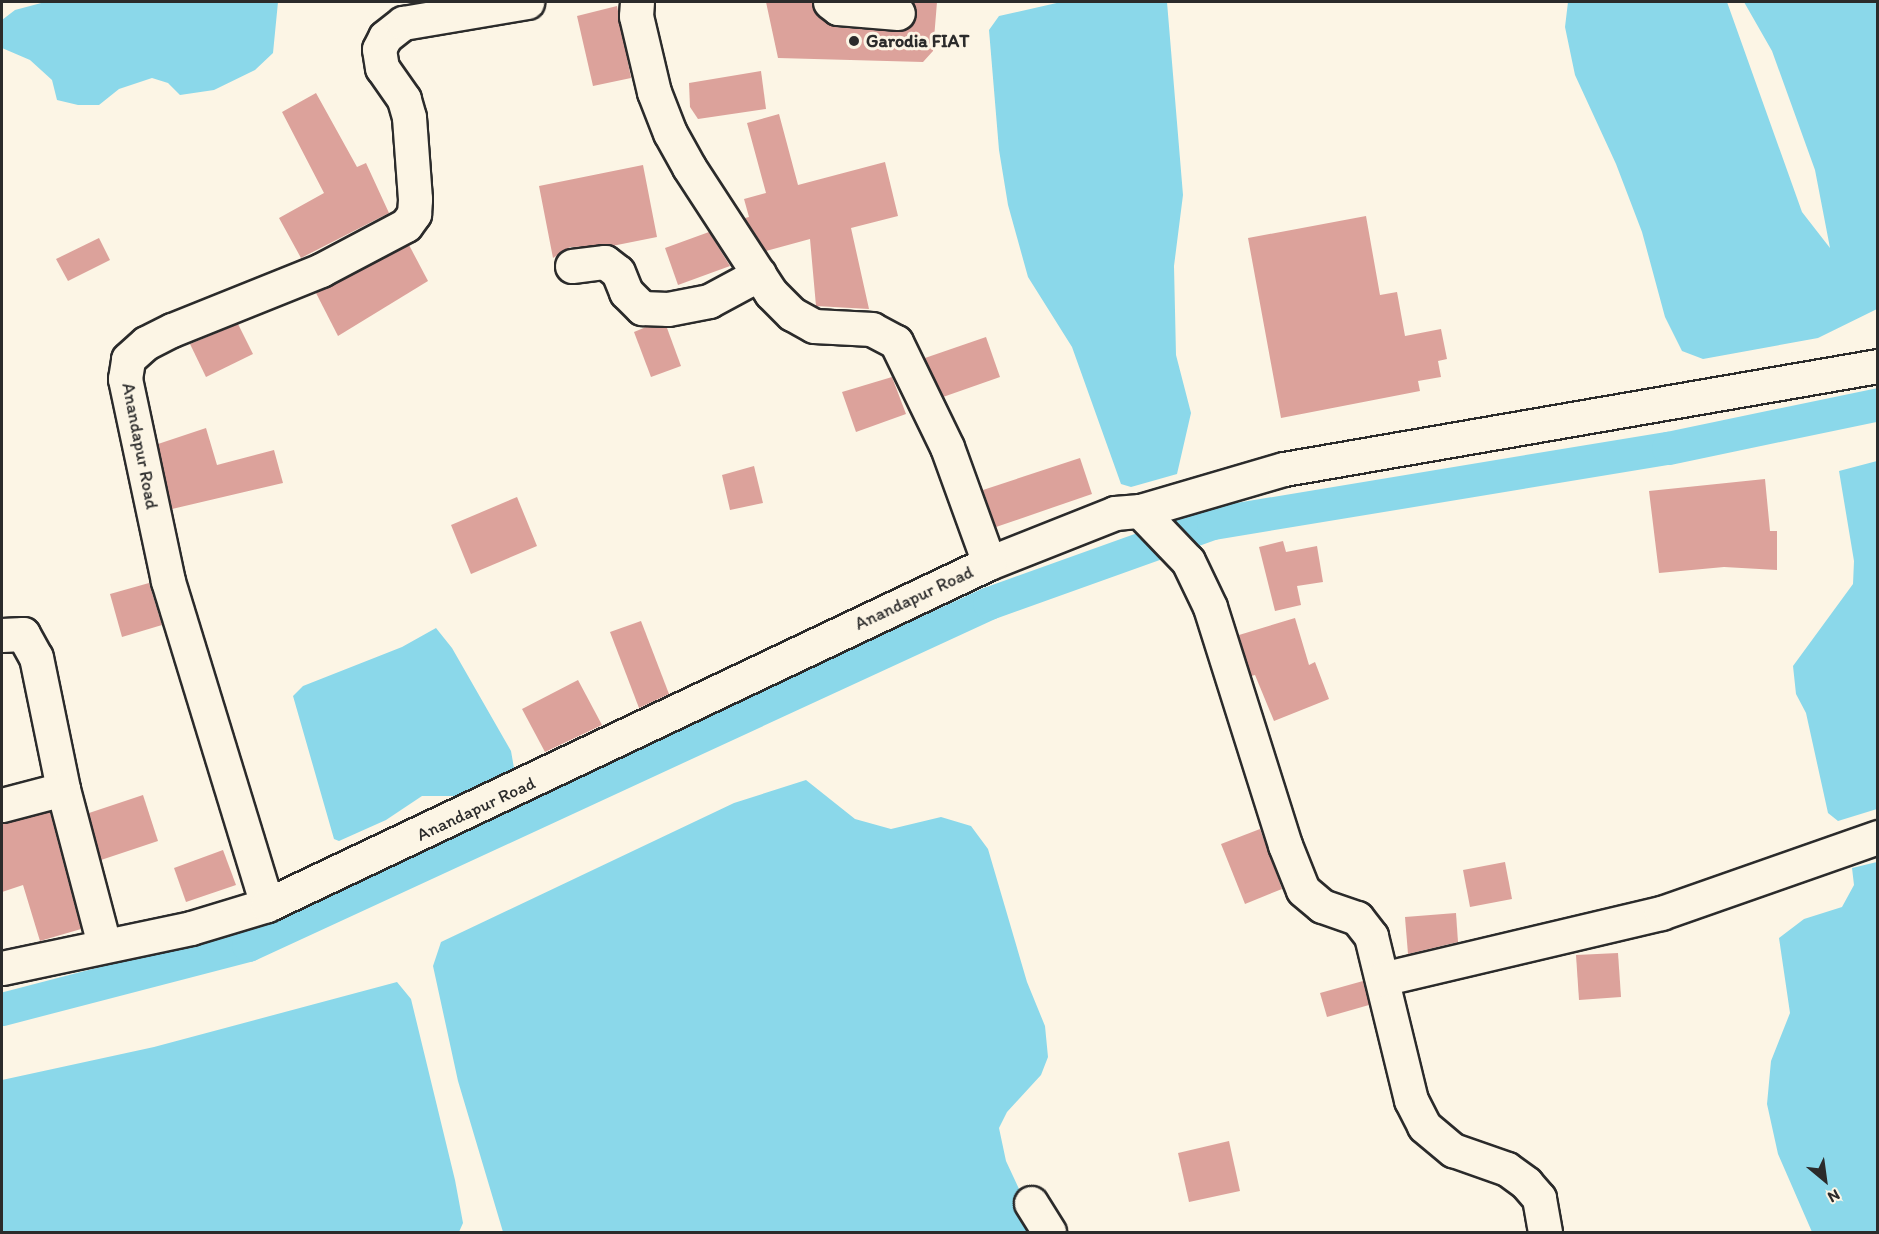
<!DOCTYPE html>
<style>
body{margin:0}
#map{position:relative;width:1879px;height:1234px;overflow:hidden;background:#fcf5e5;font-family:Itim,sans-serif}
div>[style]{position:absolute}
.water>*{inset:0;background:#8bd8ea}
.canal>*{height:33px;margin:-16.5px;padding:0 16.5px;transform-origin:16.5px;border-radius:16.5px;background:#8bd8ea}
.building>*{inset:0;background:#dca29b}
.roads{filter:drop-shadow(2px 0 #2b2b2b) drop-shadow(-2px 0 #2b2b2b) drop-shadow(0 2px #2b2b2b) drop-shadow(0 -2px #2b2b2b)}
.minor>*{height:33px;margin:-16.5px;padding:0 16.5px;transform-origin:16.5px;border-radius:16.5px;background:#fcf5e5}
.dots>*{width:16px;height:16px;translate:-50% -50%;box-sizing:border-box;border:3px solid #fcf5e5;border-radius:50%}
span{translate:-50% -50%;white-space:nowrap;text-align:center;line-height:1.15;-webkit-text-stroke:6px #fcf5e5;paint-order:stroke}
.poi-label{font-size:18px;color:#2b2b2b;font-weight:700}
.left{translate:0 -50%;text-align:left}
.street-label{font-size:18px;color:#2b2b2b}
.frame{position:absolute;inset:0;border:3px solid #2b2b2b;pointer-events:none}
.north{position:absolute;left:1795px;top:1150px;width:60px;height:60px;-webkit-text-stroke:4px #fcf5e5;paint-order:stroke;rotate:151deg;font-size:16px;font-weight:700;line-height:24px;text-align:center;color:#2b2b2b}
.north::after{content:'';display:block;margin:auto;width:21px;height:27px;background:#2b2b2b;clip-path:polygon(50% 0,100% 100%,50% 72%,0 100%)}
</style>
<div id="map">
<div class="water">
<i style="clip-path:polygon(45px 2px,278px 2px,273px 53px,255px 70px,214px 90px,180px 95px,168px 83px,152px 78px,119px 89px,99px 105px,78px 105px,57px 100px,52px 80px,30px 60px,2px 48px,2px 20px,15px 10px)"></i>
<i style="clip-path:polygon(1061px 2px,1167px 2px,1183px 195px,1174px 266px,1176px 355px,1191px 413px,1177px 474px,1131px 487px,1121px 484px,1072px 347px,1028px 277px,1008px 205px,999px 150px,989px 30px,999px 16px)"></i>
<i style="clip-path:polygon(1568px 2px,1727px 2px,1802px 212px,1830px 248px,1815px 170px,1772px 51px,1744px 2px,1877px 2px,1877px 309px,1818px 338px,1703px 359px,1682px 351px,1665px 317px,1642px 232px,1616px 164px,1575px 75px,1565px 27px)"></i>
<i style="clip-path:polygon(1877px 461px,1877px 809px,1838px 821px,1828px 813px,1806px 713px,1796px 694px,1793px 666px,1853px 584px,1854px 561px,1839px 471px)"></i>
<i style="clip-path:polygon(436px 628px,452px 648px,511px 751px,514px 768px,493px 782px,457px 796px,422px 796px,386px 820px,339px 841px,334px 839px,293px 696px,303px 686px,402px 647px)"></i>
<i style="clip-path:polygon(806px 780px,855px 819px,891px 829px,941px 817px,971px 826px,988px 849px,1027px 982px,1045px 1026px,1048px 1057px,1041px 1075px,1007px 1112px,999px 1128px,1006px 1161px,1039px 1232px,503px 1232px,458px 1081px,433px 966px,441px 942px,734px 803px)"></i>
<i style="clip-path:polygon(1877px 862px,1877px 1232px,1812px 1232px,1778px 1154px,1767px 1104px,1771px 1061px,1790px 1013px,1779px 938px,1804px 919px,1842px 907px,1854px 885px,1852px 868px)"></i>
<i style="clip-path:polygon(397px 982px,411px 999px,455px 1180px,463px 1223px,459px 1232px,2px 1232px,2px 1080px,154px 1047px)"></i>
</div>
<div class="canal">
<i style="left:2px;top:1009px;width:254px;rotate:-14.6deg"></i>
<i style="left:248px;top:945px;width:816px;rotate:-24.78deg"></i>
<i style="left:989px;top:603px;width:238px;rotate:-19.7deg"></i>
<i style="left:1213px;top:523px;width:461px;rotate:-9.4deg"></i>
<i style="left:1668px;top:448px;width:215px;rotate:-11.8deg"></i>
</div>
<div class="building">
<i style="clip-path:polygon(766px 2px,812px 2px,818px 17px,836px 27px,896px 32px,914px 23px,917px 14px,912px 2px,937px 2px,933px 51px,923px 62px,778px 58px)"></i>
<i style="clip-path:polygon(617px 6px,631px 78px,593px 86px,577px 16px)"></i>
<i style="clip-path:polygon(761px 71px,766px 109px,698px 119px,690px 107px,689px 83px)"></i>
<i style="clip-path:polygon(316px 93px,357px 167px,366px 163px,389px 213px,301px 258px,279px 218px,324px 193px,282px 112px)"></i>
<i style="clip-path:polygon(779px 114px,798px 185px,885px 162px,898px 216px,851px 228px,869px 309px,816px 306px,810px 239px,766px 251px,745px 218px,749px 217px,744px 199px,766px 193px,747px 123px)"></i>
<i style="clip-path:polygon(643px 165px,657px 237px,612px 246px,570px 247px,553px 258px,539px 186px)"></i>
<i style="clip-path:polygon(1366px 216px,1380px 295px,1397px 292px,1405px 336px,1441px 329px,1447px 359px,1438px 361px,1441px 377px,1418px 381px,1420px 391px,1281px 418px,1248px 238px)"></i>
<i style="clip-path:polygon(709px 232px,730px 266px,678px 285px,665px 248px)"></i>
<i style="clip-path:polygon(99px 238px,110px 260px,68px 281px,56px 259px)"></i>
<i style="clip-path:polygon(409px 245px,428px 281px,338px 336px,316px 293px)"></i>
<i style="clip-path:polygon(238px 324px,253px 354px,206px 377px,190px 344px)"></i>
<i style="clip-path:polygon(646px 327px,667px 328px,681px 366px,651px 377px,634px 332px)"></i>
<i style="clip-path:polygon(986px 337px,1000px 377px,943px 397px,925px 358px)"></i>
<i style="clip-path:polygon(892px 377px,906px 414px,856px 432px,842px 392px)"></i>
<i style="clip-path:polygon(206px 428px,217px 465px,274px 450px,283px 483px,172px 509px,158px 444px)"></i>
<i style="clip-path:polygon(1080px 458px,1092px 494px,996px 527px,983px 490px)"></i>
<i style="clip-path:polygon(754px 466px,763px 503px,730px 510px,722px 475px)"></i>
<i style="clip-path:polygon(1765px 479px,1770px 531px,1777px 531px,1777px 570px,1724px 567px,1659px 573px,1649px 491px)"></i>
<i style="clip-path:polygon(517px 497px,537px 546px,471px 574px,451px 525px)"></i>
<i style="clip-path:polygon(1283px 541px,1286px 552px,1317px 546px,1323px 582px,1297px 586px,1301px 605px,1275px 611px,1259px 547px)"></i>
<i style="clip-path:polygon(149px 583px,162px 625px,122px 637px,110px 594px)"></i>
<i style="clip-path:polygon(1295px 618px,1309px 665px,1315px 662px,1329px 699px,1274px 721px,1255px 675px,1251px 676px,1239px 635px)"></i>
<i style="clip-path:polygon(641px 621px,669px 694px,639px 708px,610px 632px)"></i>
<i style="clip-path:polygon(578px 680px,602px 725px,545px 752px,522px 709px)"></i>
<i style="clip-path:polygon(143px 795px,158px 841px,101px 860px,89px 813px)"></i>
<i style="clip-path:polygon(50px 812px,81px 929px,40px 941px,23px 885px,2px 892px,2px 824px)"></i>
<i style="clip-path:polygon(1260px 829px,1282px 889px,1245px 904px,1221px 844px)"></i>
<i style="clip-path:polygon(223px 850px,236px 885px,186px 902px,174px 868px)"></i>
<i style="clip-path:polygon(1505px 862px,1512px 899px,1470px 907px,1463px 870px)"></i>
<i style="clip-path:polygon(1456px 913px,1458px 942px,1408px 954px,1405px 917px)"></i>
<i style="clip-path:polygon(1618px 953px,1621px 997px,1579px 1000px,1576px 955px)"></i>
<i style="clip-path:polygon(1363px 981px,1369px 1005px,1327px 1017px,1320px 993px)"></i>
<i style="clip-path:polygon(1229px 1141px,1240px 1191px,1189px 1202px,1178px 1153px)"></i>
</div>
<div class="roads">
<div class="minor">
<i style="left:830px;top:2px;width:10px;rotate:37deg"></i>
<i style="left:838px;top:8px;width:60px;rotate:4.8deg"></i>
<i style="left:572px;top:266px;width:33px;rotate:-7deg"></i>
<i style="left:605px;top:262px;width:16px;rotate:38deg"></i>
<i style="left:618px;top:272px;width:22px;rotate:68deg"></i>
<i style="left:626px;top:292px;width:23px;rotate:45deg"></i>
<i style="left:642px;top:308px;width:26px;rotate:2deg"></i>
<i style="left:668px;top:309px;width:42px;rotate:-11deg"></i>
<i style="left:709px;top:301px;width:57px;rotate:-28.4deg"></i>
<i style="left:1140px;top:511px;width:69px;rotate:46.2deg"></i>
<i style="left:1188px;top:561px;width:51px;rotate:64.4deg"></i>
<i style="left:1210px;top:607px;width:250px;rotate:72.5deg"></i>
<i style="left:1285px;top:845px;width:48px;rotate:68.2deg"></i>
<i style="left:1303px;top:890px;width:25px;rotate:40deg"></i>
<i style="left:1322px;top:906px;width:37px;rotate:19deg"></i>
<i style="left:1357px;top:918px;width:23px;rotate:52deg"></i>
<i style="left:1371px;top:936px;width:169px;rotate:76.3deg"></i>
<i style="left:1411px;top:1100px;width:29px;rotate:63deg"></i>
<i style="left:1424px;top:1126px;width:38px;rotate:40deg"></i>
<i style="left:1453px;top:1150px;width:57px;rotate:19.4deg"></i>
<i style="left:1507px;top:1169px;width:24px;rotate:36deg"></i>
<i style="left:1526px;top:1183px;width:20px;rotate:49deg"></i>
<i style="left:1539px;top:1198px;width:35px;rotate:80deg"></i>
<i style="left:989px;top:563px;width:136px;rotate:-21.6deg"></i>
<i style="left:1115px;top:513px;width:25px;rotate:-5deg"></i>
<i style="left:1140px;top:511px;width:150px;rotate:-16.3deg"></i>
<i style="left:1284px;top:469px;width:603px;rotate:-9.84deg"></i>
<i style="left:2px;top:635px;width:21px;rotate:-3deg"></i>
<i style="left:23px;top:634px;width:26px;rotate:61deg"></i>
<i style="left:36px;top:657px;width:135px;rotate:78.4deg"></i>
<i style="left:63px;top:789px;width:160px;rotate:75.2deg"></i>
<i style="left:2px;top:805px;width:63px;rotate:-14.7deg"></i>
<i style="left:267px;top:905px;width:339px;rotate:-107deg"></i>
<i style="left:168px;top:581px;width:207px;rotate:-102deg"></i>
<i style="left:125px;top:379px;width:20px;rotate:-81deg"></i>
<i style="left:128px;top:359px;width:24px;rotate:-42deg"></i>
<i style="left:146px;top:343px;width:29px;rotate:-27deg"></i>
<i style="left:172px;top:330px;width:161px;rotate:-21.9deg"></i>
<i style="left:321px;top:270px;width:96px;rotate:-27.9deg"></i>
<i style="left:406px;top:225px;width:14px;rotate:-54deg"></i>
<i style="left:414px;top:214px;width:15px;rotate:-86deg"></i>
<i style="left:415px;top:199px;width:82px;rotate:-94.2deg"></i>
<i style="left:409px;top:117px;width:19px;rotate:-106deg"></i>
<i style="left:404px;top:99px;width:38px;rotate:-125deg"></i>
<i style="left:382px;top:68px;width:19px;rotate:-99deg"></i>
<i style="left:379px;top:49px;width:13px;rotate:-63deg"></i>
<i style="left:385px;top:37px;width:23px;rotate:-38deg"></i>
<i style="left:403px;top:23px;width:126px;rotate:-9.6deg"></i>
<i style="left:2px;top:968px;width:193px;rotate:-11.9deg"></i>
<i style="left:191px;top:928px;width:79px;rotate:-16.8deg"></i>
<i style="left:267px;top:905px;width:799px;rotate:-25.35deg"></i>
<i style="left:989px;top:563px;width:123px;rotate:-109.9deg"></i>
<i style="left:947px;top:447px;width:117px;rotate:-115.9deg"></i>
<i style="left:896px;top:342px;width:27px;rotate:-152deg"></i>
<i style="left:872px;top:329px;width:58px;rotate:-177deg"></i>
<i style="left:814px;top:326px;width:25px;rotate:-151deg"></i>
<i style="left:792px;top:314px;width:30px;rotate:-135deg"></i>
<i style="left:771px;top:293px;width:150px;rotate:-123.1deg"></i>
<i style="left:689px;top:167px;width:39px;rotate:-119deg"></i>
<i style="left:670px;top:133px;width:44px;rotate:-111.3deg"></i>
<i style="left:654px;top:92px;width:78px;rotate:-103.3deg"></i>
<i style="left:636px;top:16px;width:14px;rotate:-86deg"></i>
<i style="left:1382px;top:979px;width:287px;rotate:-13.3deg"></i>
<i style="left:1661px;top:913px;width:230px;rotate:-19.3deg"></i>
<i style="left:1031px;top:1203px;width:34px;rotate:58deg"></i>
</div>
</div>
<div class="dots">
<i style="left:854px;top:41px;background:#2b2b2b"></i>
</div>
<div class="poi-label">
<span class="left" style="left:866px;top:41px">Garodia FIAT</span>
</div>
<div class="street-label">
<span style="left:140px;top:446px;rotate:79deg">Anandapur Road</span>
<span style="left:914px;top:598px;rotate:-25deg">Anandapur Road</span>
<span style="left:476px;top:809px;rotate:-25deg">Anandapur Road</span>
</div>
<div class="frame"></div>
<div class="north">N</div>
</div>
